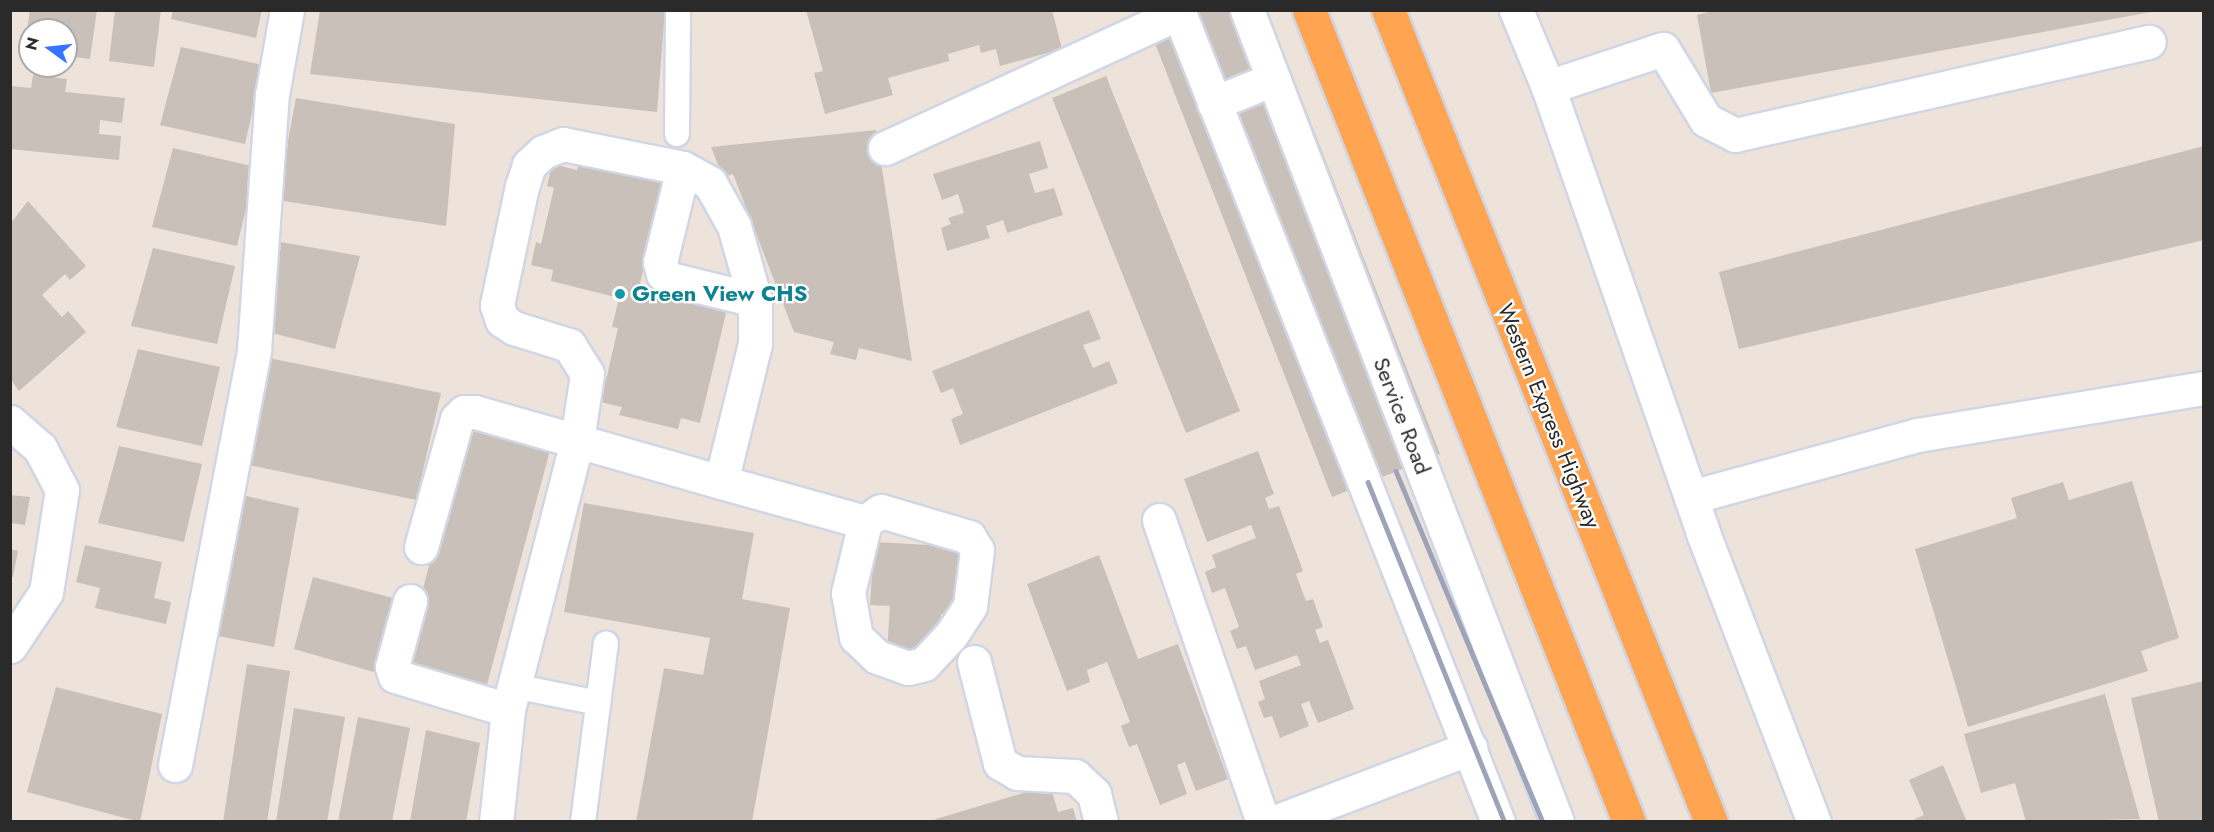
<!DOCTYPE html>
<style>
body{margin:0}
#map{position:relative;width:2214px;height:832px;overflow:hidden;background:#eee3da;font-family:Jost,sans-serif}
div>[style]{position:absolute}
.building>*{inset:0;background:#c9c0ba}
.roads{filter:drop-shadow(2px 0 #d0d6e5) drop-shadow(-2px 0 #d0d6e5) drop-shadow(0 2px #d0d6e5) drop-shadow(0 -2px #d0d6e5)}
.service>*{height:24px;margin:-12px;padding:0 12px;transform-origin:12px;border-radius:12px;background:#fff}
.minor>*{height:33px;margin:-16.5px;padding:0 16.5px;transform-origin:16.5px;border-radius:16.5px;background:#fff}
.secondary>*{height:33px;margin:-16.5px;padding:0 16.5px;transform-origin:16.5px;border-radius:16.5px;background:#fff}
.trunk>*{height:33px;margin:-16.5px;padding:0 16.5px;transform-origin:16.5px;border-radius:16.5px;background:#ffa451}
.rail>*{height:4.5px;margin:-2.25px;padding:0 2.25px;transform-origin:2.25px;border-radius:2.25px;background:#9da4b7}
.dots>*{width:16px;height:16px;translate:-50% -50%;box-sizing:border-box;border:3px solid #fff;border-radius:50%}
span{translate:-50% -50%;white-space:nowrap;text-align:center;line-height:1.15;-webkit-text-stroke:4.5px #fff;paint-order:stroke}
.culture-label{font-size:22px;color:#0d838f;font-weight:700}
.left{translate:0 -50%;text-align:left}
.street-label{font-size:22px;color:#2a2a2a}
.frame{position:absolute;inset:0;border:12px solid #2a2a2a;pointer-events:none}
.north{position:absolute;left:18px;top:18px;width:60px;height:60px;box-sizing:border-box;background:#fff;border:2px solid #aaa;border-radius:50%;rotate:285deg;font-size:16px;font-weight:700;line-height:24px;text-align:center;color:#2a2a2a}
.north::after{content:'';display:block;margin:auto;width:21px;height:27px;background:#3674ff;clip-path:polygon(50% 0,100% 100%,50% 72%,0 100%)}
</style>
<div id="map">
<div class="building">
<i style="clip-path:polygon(30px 10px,97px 10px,90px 59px,66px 56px,66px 30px,30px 30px,30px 52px,24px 51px)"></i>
<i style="clip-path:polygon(115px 10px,161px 10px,154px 67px,109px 61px)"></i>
<i style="clip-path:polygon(173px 10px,262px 10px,256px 38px,171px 19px)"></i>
<i style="clip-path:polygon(320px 10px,665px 10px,657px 112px,310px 74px)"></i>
<i style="clip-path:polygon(806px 10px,1052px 10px,1062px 49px,1000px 66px,996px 49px,981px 53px,979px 45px,948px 54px,949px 61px,888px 78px,893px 95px,825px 114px,814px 73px,823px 71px)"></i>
<i style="clip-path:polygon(1142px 10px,1267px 10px,1440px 454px,1332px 497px)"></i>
<i style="clip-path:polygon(1716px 10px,2151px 10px,2151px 12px,1711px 93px,1697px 15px)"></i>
<i style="clip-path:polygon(181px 47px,263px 65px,245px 144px,160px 125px)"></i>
<i style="clip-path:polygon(33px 75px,67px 79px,65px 92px,125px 98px,122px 123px,100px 120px,99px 134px,121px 136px,119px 160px,10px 149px,10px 86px,31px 88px)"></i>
<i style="clip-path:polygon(1106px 76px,1240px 411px,1186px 433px,1052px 98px)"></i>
<i style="clip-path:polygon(296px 98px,455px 124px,446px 226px,277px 200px)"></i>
<i style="clip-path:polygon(876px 130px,912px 361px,859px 348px,856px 360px,830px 354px,834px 342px,794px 332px,733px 174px,723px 177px,711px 147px)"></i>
<i style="clip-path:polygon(1040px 141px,1048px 168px,1029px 174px,1035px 193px,1054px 188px,1063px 215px,1007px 233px,1003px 220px,986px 226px,990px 238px,947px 251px,941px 228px,951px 224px,948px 218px,964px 213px,958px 194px,942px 200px,933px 174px)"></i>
<i style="clip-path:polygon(2204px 146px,2204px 240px,1739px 349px,1719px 272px)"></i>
<i style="clip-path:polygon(173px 148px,256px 167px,237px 246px,152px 227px)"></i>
<i style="clip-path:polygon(581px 155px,666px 176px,637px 296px,644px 298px,650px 291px,727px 309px,700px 423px,681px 418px,678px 429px,619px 415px,622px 407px,596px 401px,601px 379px,606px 380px,618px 328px,612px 327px,619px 298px,551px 281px,553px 270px,531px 265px,536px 242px,541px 244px,554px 188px,547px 186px,552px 164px,577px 170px)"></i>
<i style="clip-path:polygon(28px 201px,86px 266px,70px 280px,65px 274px,42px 295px,62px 317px,68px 311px,86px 332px,19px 391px,10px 378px,10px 224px)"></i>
<i style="clip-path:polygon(281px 242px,360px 256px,335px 349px,272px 333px)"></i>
<i style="clip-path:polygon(153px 248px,235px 266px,217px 344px,131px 326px)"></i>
<i style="clip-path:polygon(1089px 310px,1101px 339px,1083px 345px,1093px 368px,1109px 361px,1118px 383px,960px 445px,951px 419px,963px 414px,953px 388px,941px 393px,932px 371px)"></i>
<i style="clip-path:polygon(138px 349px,220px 367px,202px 446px,116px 427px)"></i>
<i style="clip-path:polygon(269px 358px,441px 393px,416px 500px,249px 465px)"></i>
<i style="clip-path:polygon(466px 424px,552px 443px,485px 692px,402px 669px)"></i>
<i style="clip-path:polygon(119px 446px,202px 464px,184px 542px,98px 523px)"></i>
<i style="clip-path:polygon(1258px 451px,1274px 494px,1265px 498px,1269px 509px,1279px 506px,1303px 571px,1296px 574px,1306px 601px,1313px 599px,1323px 627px,1315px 630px,1320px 643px,1328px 640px,1354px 709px,1318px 723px,1309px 701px,1301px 704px,1309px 726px,1280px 738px,1272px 716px,1264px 718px,1258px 702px,1265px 699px,1259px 681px,1301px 665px,1297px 655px,1255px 670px,1246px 646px,1237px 649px,1230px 631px,1239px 627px,1225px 588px,1212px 593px,1205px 572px,1216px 567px,1212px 555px,1256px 538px,1251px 525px,1207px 542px,1184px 479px)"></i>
<i style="clip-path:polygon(2132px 481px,2179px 638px,2141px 651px,2148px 671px,1968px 727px,1915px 549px,2017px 518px,2011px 498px,2063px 482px,2069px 500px)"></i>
<i style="clip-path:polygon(238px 494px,299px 508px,274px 647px,213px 635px)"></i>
<i style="clip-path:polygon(10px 495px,30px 497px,25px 525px,10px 523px)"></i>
<i style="clip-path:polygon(584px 503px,754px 533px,742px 599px,790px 608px,752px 822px,636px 822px,664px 668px,703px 675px,710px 638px,564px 612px)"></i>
<i style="clip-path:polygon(874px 542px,967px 547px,964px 601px,952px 600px,951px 615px,941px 614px,940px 636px,928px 635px,927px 652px,887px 651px,890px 606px,870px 605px)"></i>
<i style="clip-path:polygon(85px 545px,162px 562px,154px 598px,171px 602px,166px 624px,95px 608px,100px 588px,76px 582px)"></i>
<i style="clip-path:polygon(10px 549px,18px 551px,13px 577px,10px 576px)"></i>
<i style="clip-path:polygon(1099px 555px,1138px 659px,1178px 644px,1228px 779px,1196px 791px,1185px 762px,1177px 765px,1187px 794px,1160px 805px,1137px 744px,1129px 747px,1121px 726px,1130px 722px,1107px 662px,1087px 670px,1090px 682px,1067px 691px,1027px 584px)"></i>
<i style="clip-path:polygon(313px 577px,393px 598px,374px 672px,294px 649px)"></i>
<i style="clip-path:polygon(247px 664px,290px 671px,267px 822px,223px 822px)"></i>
<i style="clip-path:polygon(2204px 681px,2204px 822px,2159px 822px,2131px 698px)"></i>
<i style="clip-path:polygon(56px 687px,162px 714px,140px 822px,27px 792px)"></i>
<i style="clip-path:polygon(2105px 694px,2140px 819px,2026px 822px,2015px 783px,1981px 793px,1964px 734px)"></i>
<i style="clip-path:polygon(294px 708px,345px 717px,327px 822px,276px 822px)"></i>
<i style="clip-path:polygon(358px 717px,410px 728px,392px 822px,338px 822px)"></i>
<i style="clip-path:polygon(426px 730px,480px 743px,466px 822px,410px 822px)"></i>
<i style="clip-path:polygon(1943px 765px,1967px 822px,1909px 822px,1924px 815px,1909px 780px)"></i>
<i style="clip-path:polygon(1050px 785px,1058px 812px,1073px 808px,1077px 822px,926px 822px)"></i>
</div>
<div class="roads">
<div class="service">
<i style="left:677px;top:134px;width:124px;rotate:-89.5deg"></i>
<i style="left:514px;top:686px;width:86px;rotate:11.4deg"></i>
<i style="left:583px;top:822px;width:180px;rotate:-82.7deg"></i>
</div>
<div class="minor">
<i style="left:1178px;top:10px;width:873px;rotate:68.49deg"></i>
<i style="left:1548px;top:87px;width:121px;rotate:-18.3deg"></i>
<i style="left:1663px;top:49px;width:83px;rotate:58.8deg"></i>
<i style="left:1706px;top:120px;width:33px;rotate:27deg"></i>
<i style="left:1735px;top:135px;width:424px;rotate:-12.7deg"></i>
<i style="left:885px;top:148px;width:324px;rotate:-24.7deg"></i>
<i style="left:683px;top:168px;width:97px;rotate:103.7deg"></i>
<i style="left:660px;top:262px;width:12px;rotate:76deg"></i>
<i style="left:663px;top:274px;width:9px;rotate:36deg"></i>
<i style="left:670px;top:279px;width:88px;rotate:13.9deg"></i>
<i style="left:10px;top:422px;width:40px;rotate:41deg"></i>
<i style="left:40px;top:448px;width:47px;rotate:62.4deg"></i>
<i style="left:62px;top:490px;width:103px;rotate:98.9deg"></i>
<i style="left:46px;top:592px;width:65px;rotate:123.7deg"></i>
<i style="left:721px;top:482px;width:149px;rotate:15.5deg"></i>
<i style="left:1691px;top:497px;width:234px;rotate:-15.3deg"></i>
<i style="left:1917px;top:435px;width:291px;rotate:-9.3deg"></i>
<i style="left:881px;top:511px;width:92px;rotate:16.5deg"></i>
<i style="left:969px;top:537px;width:15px;rotate:58deg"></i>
<i style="left:977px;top:550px;width:56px;rotate:97.1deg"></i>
<i style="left:970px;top:606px;width:35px;rotate:123deg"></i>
<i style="left:951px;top:635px;width:40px;rotate:133deg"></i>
<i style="left:924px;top:664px;width:16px;rotate:166deg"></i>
<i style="left:908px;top:668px;width:33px;rotate:-160deg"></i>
<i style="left:877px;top:657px;width:29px;rotate:-136deg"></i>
<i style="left:856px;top:637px;width:45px;rotate:-100.3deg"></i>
<i style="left:848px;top:593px;width:73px;rotate:-76.5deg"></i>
<i style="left:865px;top:522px;width:19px;rotate:-35deg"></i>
<i style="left:1159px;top:520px;width:319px;rotate:71deg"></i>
<i style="left:421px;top:547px;width:133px;rotate:-74.3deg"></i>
<i style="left:457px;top:419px;width:10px;rotate:-45deg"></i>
<i style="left:464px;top:412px;width:11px"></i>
<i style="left:475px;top:412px;width:106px;rotate:15.9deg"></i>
<i style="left:577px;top:441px;width:150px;rotate:15.9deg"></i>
<i style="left:721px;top:482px;width:142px;rotate:-76.2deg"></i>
<i style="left:755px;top:344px;width:44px;rotate:-90deg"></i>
<i style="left:755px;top:300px;width:77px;rotate:-105.8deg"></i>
<i style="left:734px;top:226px;width:49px;rotate:-119.2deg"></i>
<i style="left:710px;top:183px;width:31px;rotate:-151deg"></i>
<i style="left:683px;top:168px;width:122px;rotate:-168.7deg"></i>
<i style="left:563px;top:144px;width:22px;rotate:158deg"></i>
<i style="left:543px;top:152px;width:19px;rotate:137deg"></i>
<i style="left:529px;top:165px;width:22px;rotate:108deg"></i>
<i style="left:522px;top:186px;width:122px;rotate:101.9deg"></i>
<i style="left:497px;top:305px;width:16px;rotate:72deg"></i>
<i style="left:502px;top:320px;width:14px;rotate:34deg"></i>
<i style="left:514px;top:328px;width:58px;rotate:17.2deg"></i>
<i style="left:569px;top:345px;width:34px;rotate:58deg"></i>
<i style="left:587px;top:374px;width:68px;rotate:98.5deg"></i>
<i style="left:577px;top:441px;width:278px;rotate:104.4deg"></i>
<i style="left:508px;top:710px;width:113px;rotate:96.1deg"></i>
<i style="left:410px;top:601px;width:68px;rotate:105.3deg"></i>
<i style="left:392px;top:667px;width:9px;rotate:72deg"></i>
<i style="left:395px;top:676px;width:118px;rotate:16.7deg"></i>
<i style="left:974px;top:662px;width:104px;rotate:75.6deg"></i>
<i style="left:1000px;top:763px;width:20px;rotate:30deg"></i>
<i style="left:1017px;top:773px;width:58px;rotate:3deg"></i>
<i style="left:1075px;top:776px;width:26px;rotate:43deg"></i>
<i style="left:1094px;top:794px;width:29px;rotate:76deg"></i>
<i style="left:175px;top:765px;width:422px;rotate:-79.2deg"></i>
<i style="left:254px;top:350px;width:256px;rotate:-86deg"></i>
<i style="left:272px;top:95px;width:86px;rotate:-80deg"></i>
<i style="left:1275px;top:822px;width:209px;rotate:-20.8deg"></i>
</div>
<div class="secondary">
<i style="left:1247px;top:10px;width:869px;rotate:69.1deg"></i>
<i style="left:1516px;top:10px;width:83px;rotate:67.4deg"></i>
<i style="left:1548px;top:87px;width:472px;rotate:70.8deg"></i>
<i style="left:1703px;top:533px;width:310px;rotate:69deg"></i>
<i style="left:1214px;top:103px;width:64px;rotate:-22.1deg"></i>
</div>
<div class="trunk">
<i style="left:1309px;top:10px;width:873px;rotate:68.49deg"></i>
<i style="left:1388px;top:10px;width:874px;rotate:68.31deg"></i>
</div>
</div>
<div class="rail">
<i style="left:1396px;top:471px;width:381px;rotate:67.3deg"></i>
<i style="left:1368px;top:482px;width:367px;rotate:68.1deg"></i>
</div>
<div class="dots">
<i style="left:620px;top:294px;background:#0f9aa8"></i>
</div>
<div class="culture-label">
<span class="left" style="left:632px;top:294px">Green View CHS</span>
</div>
<div class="street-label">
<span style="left:1402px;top:416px;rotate:69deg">Service Road</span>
<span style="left:1549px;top:416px;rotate:68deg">Western Express Highway</span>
</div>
<div class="frame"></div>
<div class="north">N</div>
</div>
